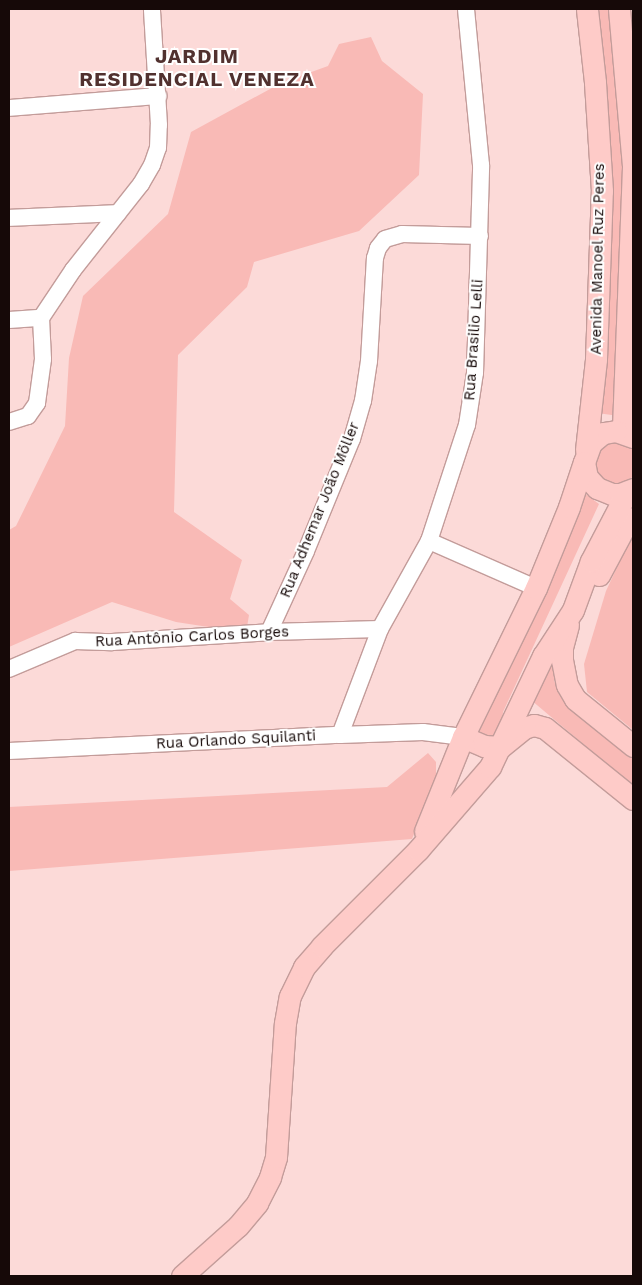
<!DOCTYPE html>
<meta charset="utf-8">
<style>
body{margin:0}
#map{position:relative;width:642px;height:1285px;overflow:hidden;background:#fcdad8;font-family:"Work Sans",sans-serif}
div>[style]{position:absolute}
.green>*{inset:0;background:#f9bab6}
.roads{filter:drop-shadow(1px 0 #c39c9a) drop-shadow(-1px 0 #c39c9a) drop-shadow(0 1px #c39c9a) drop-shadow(0 -1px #c39c9a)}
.minor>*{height:16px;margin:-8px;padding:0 8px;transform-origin:8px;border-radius:8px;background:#fff}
.major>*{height:21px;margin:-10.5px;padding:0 10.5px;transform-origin:10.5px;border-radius:10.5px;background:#fecbc8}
span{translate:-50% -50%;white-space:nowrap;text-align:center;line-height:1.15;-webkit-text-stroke:4px #fff;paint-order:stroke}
.street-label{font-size:15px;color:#160908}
.district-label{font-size:20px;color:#51312f;font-weight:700;letter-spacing:1px}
.frame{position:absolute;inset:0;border:10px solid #160908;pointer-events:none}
</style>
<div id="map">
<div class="green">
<i style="clip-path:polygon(597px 9px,611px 9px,625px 133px,619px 416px,597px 413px,612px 204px,610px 132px)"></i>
<i style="clip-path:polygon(371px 37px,382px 61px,423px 94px,419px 175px,359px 231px,254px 262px,247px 287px,178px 355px,174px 512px,242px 560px,230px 599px,249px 615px,247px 627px,215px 628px,176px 622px,112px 602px,9px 647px,9px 530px,16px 526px,65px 426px,69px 358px,83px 296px,168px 214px,191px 132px,281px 83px,328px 66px,339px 44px)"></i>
<i style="clip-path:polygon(610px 438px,633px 446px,633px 477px,616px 486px,595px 476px,592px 453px)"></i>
<i style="clip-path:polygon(583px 492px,599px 504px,503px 712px,502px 725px,495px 740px,478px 733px,478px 728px)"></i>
<i style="clip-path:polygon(633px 533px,633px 730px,587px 692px,584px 664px,606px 591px)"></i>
<i style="clip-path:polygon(554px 648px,554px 681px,570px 707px,633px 757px,633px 786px,531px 700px)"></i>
<i style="clip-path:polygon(428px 753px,436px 762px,436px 776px,412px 839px,9px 871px,9px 807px,387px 787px)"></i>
</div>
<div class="roads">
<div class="minor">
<i style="left:9px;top:108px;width:150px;rotate:-4.6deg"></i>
<i style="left:9px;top:218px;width:109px;rotate:-2.6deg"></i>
<i style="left:9px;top:320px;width:32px;rotate:-4deg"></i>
<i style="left:9px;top:422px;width:20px;rotate:-18deg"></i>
<i style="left:28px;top:416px;width:16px;rotate:-55deg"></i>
<i style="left:37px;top:403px;width:44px;rotate:-82.2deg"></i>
<i style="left:43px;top:359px;width:41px;rotate:-92.8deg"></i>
<i style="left:41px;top:318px;width:58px;rotate:-56.3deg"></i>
<i style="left:73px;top:270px;width:110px;rotate:-51.7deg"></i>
<i style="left:141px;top:184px;width:22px;rotate:-60deg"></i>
<i style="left:152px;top:165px;width:18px;rotate:-71deg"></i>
<i style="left:158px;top:148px;width:23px;rotate:-88deg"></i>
<i style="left:159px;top:125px;width:116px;rotate:-93.5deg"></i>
<i style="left:429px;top:541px;width:117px;rotate:23.7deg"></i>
<i style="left:269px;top:632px;width:89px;rotate:-65.4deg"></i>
<i style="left:306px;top:551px;width:121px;rotate:-67.7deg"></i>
<i style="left:352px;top:439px;width:40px;rotate:-74deg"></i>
<i style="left:363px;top:401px;width:40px;rotate:-81.5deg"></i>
<i style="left:369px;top:361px;width:103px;rotate:-86.7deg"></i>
<i style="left:375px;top:258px;width:10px;rotate:-73deg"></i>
<i style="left:378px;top:248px;width:11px;rotate:-52deg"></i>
<i style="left:385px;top:239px;width:18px;rotate:-16deg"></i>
<i style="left:402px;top:234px;width:78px;rotate:1.5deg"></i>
<i style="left:9px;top:669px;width:72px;rotate:-23deg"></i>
<i style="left:75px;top:641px;width:37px;rotate:2deg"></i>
<i style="left:112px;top:642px;width:157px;rotate:-3.6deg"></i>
<i style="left:269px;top:632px;width:111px;rotate:-1.5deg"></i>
<i style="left:340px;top:735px;width:113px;rotate:-69.3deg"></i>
<i style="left:380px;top:629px;width:101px;rotate:-60.9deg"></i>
<i style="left:429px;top:541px;width:122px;rotate:-71.9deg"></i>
<i style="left:467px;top:425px;width:53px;rotate:-81.3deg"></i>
<i style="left:475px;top:373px;width:208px;rotate:-88.3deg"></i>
<i style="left:481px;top:165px;width:157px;rotate:-95.5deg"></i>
<i style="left:9px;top:751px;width:331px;rotate:-2.8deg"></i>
<i style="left:340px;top:735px;width:83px;rotate:-2.1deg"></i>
<i style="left:423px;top:732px;width:40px;rotate:7.1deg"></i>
</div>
<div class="major">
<i style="left:619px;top:9px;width:159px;rotate:84.9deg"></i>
<i style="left:633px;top:167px;width:265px;rotate:92.2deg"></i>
<i style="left:633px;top:437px;width:18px;rotate:-161deg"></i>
<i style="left:616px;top:431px;width:13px;rotate:171deg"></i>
<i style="left:603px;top:433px;width:16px;rotate:140deg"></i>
<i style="left:591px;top:443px;width:20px;rotate:110deg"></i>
<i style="left:584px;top:462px;width:15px;rotate:79deg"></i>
<i style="left:587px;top:477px;width:15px;rotate:48deg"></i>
<i style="left:597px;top:488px;width:16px;rotate:22deg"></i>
<i style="left:612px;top:494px;width:8px"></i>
<i style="left:620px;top:494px;width:14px;rotate:-21deg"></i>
<i style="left:586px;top:450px;width:92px;rotate:-83.7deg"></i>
<i style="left:596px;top:359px;width:168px;rotate:-88deg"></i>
<i style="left:602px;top:191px;width:109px;rotate:-93.7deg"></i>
<i style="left:595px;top:82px;width:73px;rotate:-96.3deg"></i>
<i style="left:599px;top:575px;width:53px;rotate:-62deg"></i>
<i style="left:624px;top:528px;width:13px;rotate:-48deg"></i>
<i style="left:568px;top:625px;width:23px;rotate:105deg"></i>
<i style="left:562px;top:647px;width:13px;rotate:90deg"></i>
<i style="left:562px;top:660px;width:25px;rotate:79deg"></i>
<i style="left:567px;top:685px;width:16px;rotate:60deg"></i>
<i style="left:575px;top:699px;width:75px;rotate:39deg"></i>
<i style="left:463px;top:737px;width:23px;rotate:23deg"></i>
<i style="left:484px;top:746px;width:17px;rotate:3deg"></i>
<i style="left:503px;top:745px;width:27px;rotate:-39deg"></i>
<i style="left:524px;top:728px;width:10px;rotate:-17deg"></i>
<i style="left:534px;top:725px;width:11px;rotate:15deg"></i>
<i style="left:545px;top:728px;width:113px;rotate:38.9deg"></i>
<i style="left:425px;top:831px;width:101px;rotate:-68deg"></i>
<i style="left:463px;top:737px;width:166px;rotate:-63.9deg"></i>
<i style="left:536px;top:588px;width:87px;rotate:-67.8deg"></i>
<i style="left:569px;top:507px;width:47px;rotate:-71.6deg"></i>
<i style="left:182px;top:1276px;width:75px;rotate:-41.8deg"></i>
<i style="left:238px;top:1226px;width:30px;rotate:-50deg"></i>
<i style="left:257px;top:1203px;width:29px;rotate:-63deg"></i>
<i style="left:270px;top:1177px;width:21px;rotate:-73deg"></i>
<i style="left:276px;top:1157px;width:134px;rotate:-86.2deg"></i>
<i style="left:285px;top:1023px;width:27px;rotate:-80deg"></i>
<i style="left:290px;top:996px;width:32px;rotate:-64deg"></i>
<i style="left:304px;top:967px;width:28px;rotate:-49deg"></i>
<i style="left:322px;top:946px;width:136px;rotate:-45deg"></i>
<i style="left:418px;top:850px;width:110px;rotate:-49.1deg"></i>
<i style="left:490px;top:767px;width:123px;rotate:-64.5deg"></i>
<i style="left:543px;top:656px;width:55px;rotate:-56.9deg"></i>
<i style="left:573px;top:610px;width:52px;rotate:-69.8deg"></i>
<i style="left:591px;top:561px;width:78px;rotate:-62.4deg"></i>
</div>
</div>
<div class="street-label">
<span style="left:598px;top:259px;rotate:-89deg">Avenida Manoel Ruz Peres</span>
<span style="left:474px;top:340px;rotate:-86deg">Rua Brasilio Lelli</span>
<span style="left:320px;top:510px;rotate:-68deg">Rua Adhemar João Möller</span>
<span style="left:192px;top:637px;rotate:-3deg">Rua Antônio Carlos Borges</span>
<span style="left:236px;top:740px;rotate:-3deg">Rua Orlando Squilanti</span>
</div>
<div class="district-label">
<span style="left:197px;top:68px">JARDIM<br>RESIDENCIAL VENEZA</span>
</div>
<div class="frame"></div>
</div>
